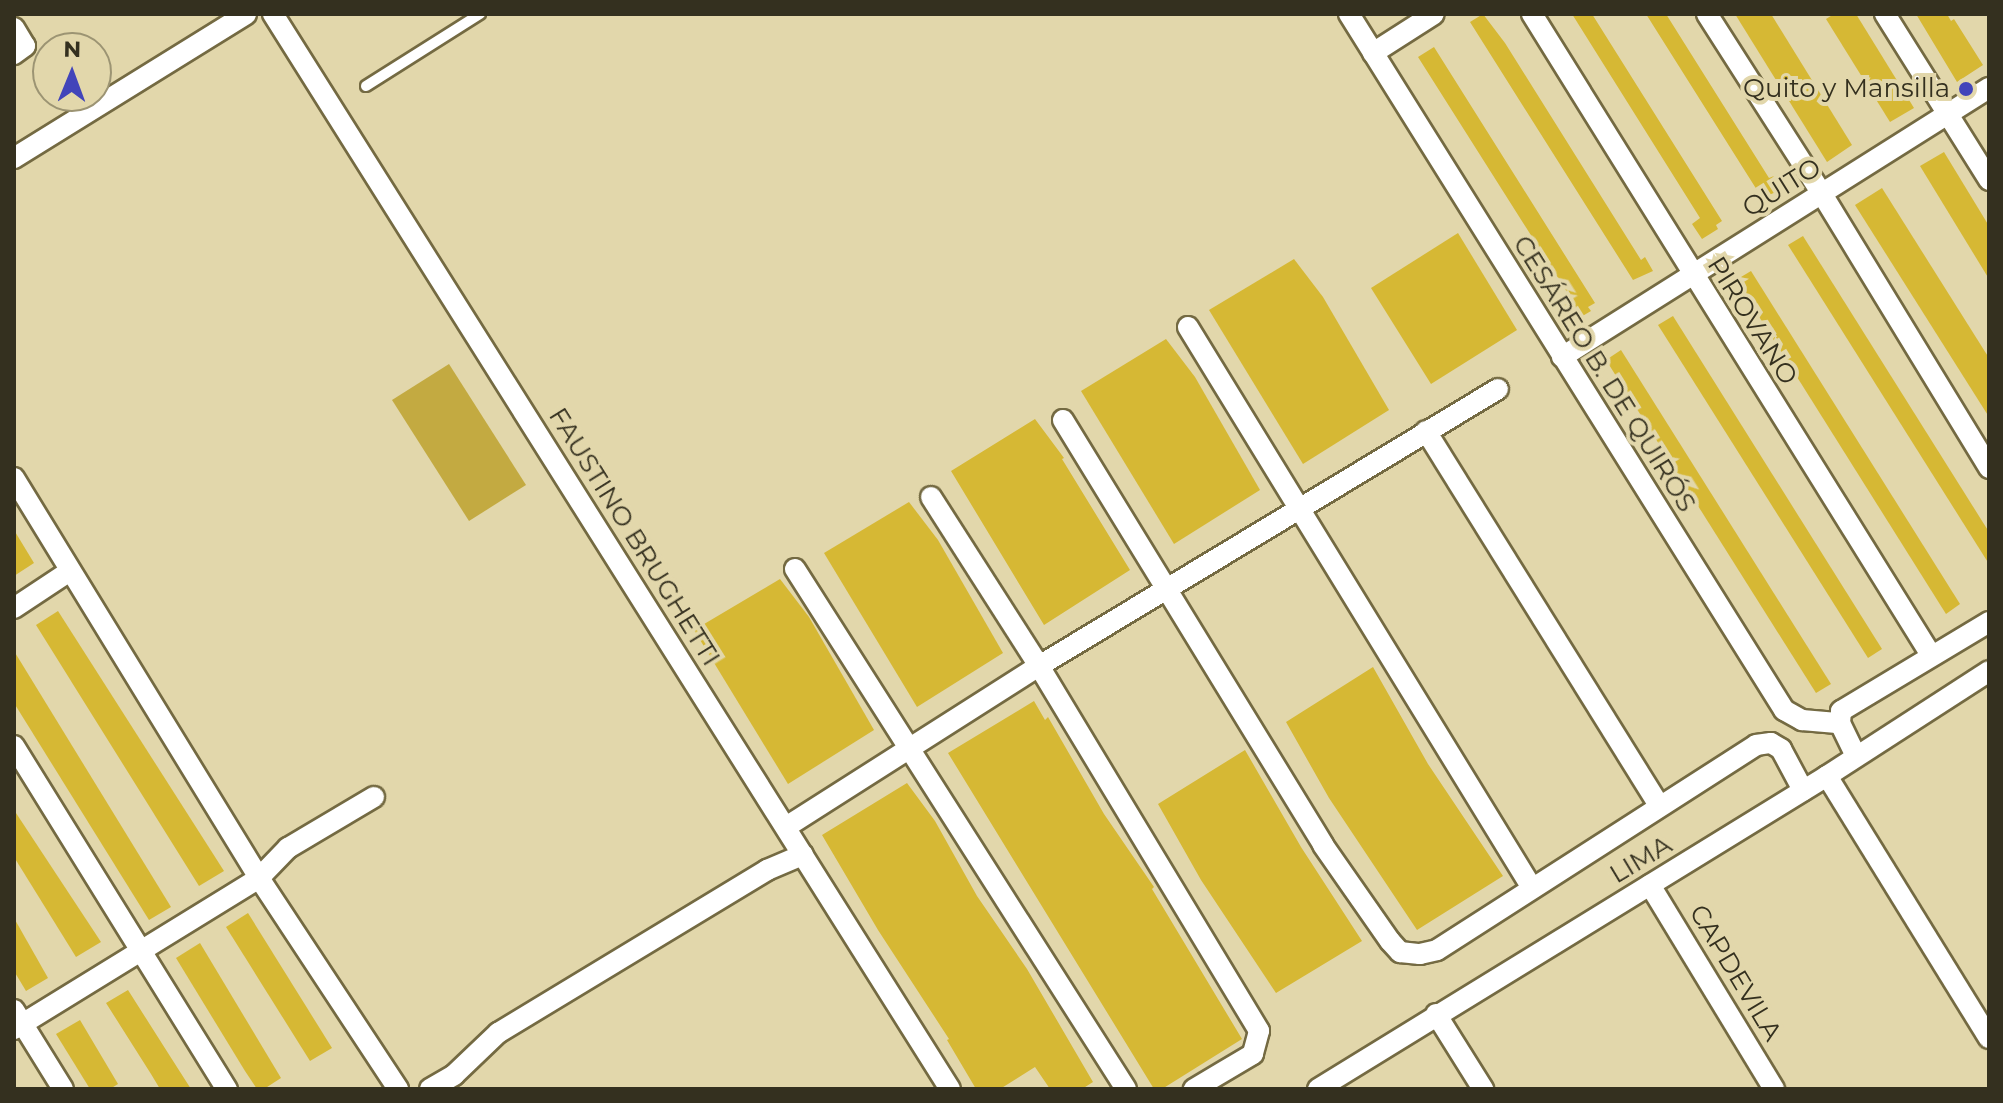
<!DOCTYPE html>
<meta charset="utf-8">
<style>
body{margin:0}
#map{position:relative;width:2003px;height:1103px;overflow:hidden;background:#e2d7ab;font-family:Montserrat,sans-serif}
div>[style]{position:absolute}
.green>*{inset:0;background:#c3aa41}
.building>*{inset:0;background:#d6b834}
.roads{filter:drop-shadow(2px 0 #746a42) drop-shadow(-2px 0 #746a42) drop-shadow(0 2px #746a42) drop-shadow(0 -2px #746a42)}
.lane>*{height:10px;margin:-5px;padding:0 5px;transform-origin:5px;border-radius:5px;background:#fff}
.street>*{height:20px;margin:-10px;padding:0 10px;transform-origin:10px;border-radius:10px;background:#fff}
.dots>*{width:22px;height:22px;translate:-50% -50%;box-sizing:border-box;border:4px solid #e2d7ab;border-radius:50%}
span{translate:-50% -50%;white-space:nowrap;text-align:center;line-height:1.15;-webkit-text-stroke:8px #e2d7ab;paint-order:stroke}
.poi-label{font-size:26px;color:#34301f}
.right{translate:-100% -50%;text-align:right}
.street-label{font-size:26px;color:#34301f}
.frame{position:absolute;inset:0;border:16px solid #34301f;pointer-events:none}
.north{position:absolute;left:32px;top:32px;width:80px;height:80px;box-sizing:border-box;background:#e2d7ab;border:2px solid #9c9473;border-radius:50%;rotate:1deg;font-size:22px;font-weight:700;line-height:32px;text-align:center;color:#34301f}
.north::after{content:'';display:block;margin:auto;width:28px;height:36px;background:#4245ba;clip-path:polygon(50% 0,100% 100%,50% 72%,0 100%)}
</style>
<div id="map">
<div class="green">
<i style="clip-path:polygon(449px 364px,526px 485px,469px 521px,392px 400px)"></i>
</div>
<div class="building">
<i style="clip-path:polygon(1483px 14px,1505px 43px,1641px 260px,1645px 257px,1653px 271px,1633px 280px,1470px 22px)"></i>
<i style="clip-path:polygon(1572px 14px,1592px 14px,1722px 221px,1716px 225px,1718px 229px,1702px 239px,1692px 224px,1700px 218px)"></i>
<i style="clip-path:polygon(1646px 14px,1666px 14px,1769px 178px,1774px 176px,1783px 189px,1762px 198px)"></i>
<i style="clip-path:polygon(1735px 14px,1771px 14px,1852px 145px,1827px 162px)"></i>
<i style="clip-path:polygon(1834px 14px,1856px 14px,1914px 108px,1890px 122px,1826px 19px)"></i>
<i style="clip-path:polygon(1916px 14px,1947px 14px,1951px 21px,1954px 19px,1983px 65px,1957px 82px)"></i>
<i style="clip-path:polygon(1434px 47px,1595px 303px,1588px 307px,1591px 311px,1574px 321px,1564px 305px,1572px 300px,1418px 57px)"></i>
<i style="clip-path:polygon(1944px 152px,1989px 226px,1989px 279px,1920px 166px)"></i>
<i style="clip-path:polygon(1882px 188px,1989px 358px,1989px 417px,1855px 205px)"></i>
<i style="clip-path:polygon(1458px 233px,1517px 330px,1431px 384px,1371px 288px)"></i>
<i style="clip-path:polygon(1803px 236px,1989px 532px,1989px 564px,1788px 245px)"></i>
<i style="clip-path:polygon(1294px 259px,1323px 297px,1389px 410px,1303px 464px,1209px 310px)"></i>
<i style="clip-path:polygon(1751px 271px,1960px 604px,1946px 614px,1736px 280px)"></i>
<i style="clip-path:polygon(1673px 316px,1882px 649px,1868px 658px,1658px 325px)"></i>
<i style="clip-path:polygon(1166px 339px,1195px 377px,1260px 490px,1174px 544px,1081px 391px)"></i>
<i style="clip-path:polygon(1621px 350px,1831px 684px,1816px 693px,1606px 360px)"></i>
<i style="clip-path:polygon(1035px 419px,1064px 458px,1062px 459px,1130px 570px,1044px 625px,951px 471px)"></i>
<i style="clip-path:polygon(909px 502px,938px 540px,1003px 653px,917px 707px,824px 553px)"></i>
<i style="clip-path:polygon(14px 530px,34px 563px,14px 576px)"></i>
<i style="clip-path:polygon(780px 579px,809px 617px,874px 730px,788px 784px,694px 630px)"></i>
<i style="clip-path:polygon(58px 611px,224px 871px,199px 886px,36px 625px)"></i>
<i style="clip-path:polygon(14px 651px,171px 907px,149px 920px,14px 703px)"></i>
<i style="clip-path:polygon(1373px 667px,1428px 764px,1503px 876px,1417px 930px,1329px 798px,1286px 722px)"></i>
<i style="clip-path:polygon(1034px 701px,1045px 720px,1048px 717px,1104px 814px,1154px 887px,1152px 889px,1242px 1039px,1162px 1089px,1154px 1089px,948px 753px)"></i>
<i style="clip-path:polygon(1245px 750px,1301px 847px,1362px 941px,1276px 993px,1201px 880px,1158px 804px)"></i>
<i style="clip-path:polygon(907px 783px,935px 821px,977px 896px,1027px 969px,1093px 1082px,1082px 1089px,1050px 1089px,1035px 1067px,1000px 1089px,976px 1089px,947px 1040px,949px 1039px,878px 930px,822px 835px)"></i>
<i style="clip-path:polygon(14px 810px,101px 942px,76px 957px,14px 857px)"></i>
<i style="clip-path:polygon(248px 913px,332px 1048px,310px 1061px,226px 927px)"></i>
<i style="clip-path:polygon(14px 918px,48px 978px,26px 991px,14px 971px)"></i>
<i style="clip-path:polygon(200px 943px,281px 1078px,264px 1089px,257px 1089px,245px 1071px,176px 958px)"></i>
<i style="clip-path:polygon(128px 990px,168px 1053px,191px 1089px,160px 1089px,151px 1074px,106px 1003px)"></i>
<i style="clip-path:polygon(80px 1020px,118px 1084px,110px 1089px,90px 1089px,56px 1034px)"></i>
</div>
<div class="roads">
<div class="lane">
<i style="left:366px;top:86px;width:135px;rotate:-32.3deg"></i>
</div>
<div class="street">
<i style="left:273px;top:14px;width:1270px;rotate:57.8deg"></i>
<i style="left:1349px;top:14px;width:821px;rotate:57.99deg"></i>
<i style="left:1784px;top:710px;width:21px;rotate:29deg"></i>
<i style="left:1802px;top:720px;width:38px;rotate:5deg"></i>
<i style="left:1532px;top:14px;width:755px;rotate:58.1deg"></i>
<i style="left:1707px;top:14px;width:214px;rotate:57.4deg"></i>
<i style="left:1822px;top:194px;width:321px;rotate:58.6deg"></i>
<i style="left:1885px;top:14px;width:196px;rotate:57.9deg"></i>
<i style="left:14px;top:28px;width:21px;rotate:59deg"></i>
<i style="left:25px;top:46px;width:14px;rotate:144deg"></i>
<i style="left:1373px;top:53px;width:72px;rotate:-32.6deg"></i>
<i style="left:14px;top:158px;width:273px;rotate:-31.8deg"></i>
<i style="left:1188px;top:327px;width:658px;rotate:58.48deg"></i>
<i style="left:1562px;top:357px;width:505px;rotate:-32.21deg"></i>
<i style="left:1063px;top:420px;width:498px;rotate:58.5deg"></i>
<i style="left:1323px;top:845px;width:117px;rotate:55.1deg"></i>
<i style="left:1390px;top:941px;width:15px;rotate:48deg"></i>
<i style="left:1400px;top:952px;width:20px;rotate:6deg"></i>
<i style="left:1420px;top:954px;width:17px;rotate:-13deg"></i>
<i style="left:1437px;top:950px;width:379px;rotate:-32.7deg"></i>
<i style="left:1756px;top:745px;width:15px;rotate:-8deg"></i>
<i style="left:1771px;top:743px;width:12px;rotate:31deg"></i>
<i style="left:1781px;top:749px;width:47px;rotate:61.8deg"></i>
<i style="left:1426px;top:431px;width:441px;rotate:58.1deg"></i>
<i style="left:14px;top:478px;width:469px;rotate:58.5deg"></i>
<i style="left:259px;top:878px;width:253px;rotate:56.6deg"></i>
<i style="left:931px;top:497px;width:201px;rotate:57.4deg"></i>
<i style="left:1039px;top:666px;width:426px;rotate:58.9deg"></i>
<i style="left:1259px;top:1031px;width:24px;rotate:105deg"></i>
<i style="left:1253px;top:1054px;width:69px;rotate:149.3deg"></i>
<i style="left:795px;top:569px;width:616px;rotate:57.52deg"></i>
<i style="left:14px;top:608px;width:67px;rotate:-33.5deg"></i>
<i style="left:14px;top:746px;width:404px;rotate:58.2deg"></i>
<i style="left:1856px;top:756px;width:37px;rotate:-116deg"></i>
<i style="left:1840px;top:723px;width:12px;rotate:-85deg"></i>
<i style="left:1841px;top:711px;width:173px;rotate:-31deg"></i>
<i style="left:1827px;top:776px;width:308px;rotate:58.3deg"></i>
<i style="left:786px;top:827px;width:300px;rotate:-32.5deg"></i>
<i style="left:1039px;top:666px;width:536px;rotate:-31.11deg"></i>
<i style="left:1650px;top:885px;width:239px;rotate:58.7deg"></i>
<i style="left:14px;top:1010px;width:93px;rotate:58.2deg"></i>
<i style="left:1436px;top:1014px;width:89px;rotate:57.9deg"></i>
<i style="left:14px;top:1029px;width:288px;rotate:-31.6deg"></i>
<i style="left:259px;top:878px;width:42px;rotate:-46deg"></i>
<i style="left:288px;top:848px;width:100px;rotate:-30.7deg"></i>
<i style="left:430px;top:1089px;width:28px;rotate:-30deg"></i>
<i style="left:454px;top:1075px;width:61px;rotate:-43.7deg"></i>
<i style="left:498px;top:1033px;width:315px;rotate:-31.2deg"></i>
<i style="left:767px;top:870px;width:39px;rotate:-23deg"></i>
<i style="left:1318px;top:1089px;width:598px;rotate:-31.59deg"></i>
<i style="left:1827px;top:776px;width:193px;rotate:-32.9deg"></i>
</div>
</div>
<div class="dots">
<i style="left:1966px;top:89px;background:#4245ba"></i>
</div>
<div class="poi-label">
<span class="right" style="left:1950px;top:89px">Quito y Mansilla</span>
</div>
<div class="street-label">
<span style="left:1782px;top:188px;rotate:-32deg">QUITO</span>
<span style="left:1752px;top:321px;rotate:58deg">PIROVANO</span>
<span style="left:1604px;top:374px;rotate:58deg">CESÁREO B. DE QUIRÓS</span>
<span style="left:634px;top:537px;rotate:58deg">FAUSTINO BRUGHETTI</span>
<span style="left:1641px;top:860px;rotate:-31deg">LIMA</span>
<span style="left:1735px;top:973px;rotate:59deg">CAPDEVILA</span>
</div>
<div class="frame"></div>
<div class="north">N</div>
</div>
